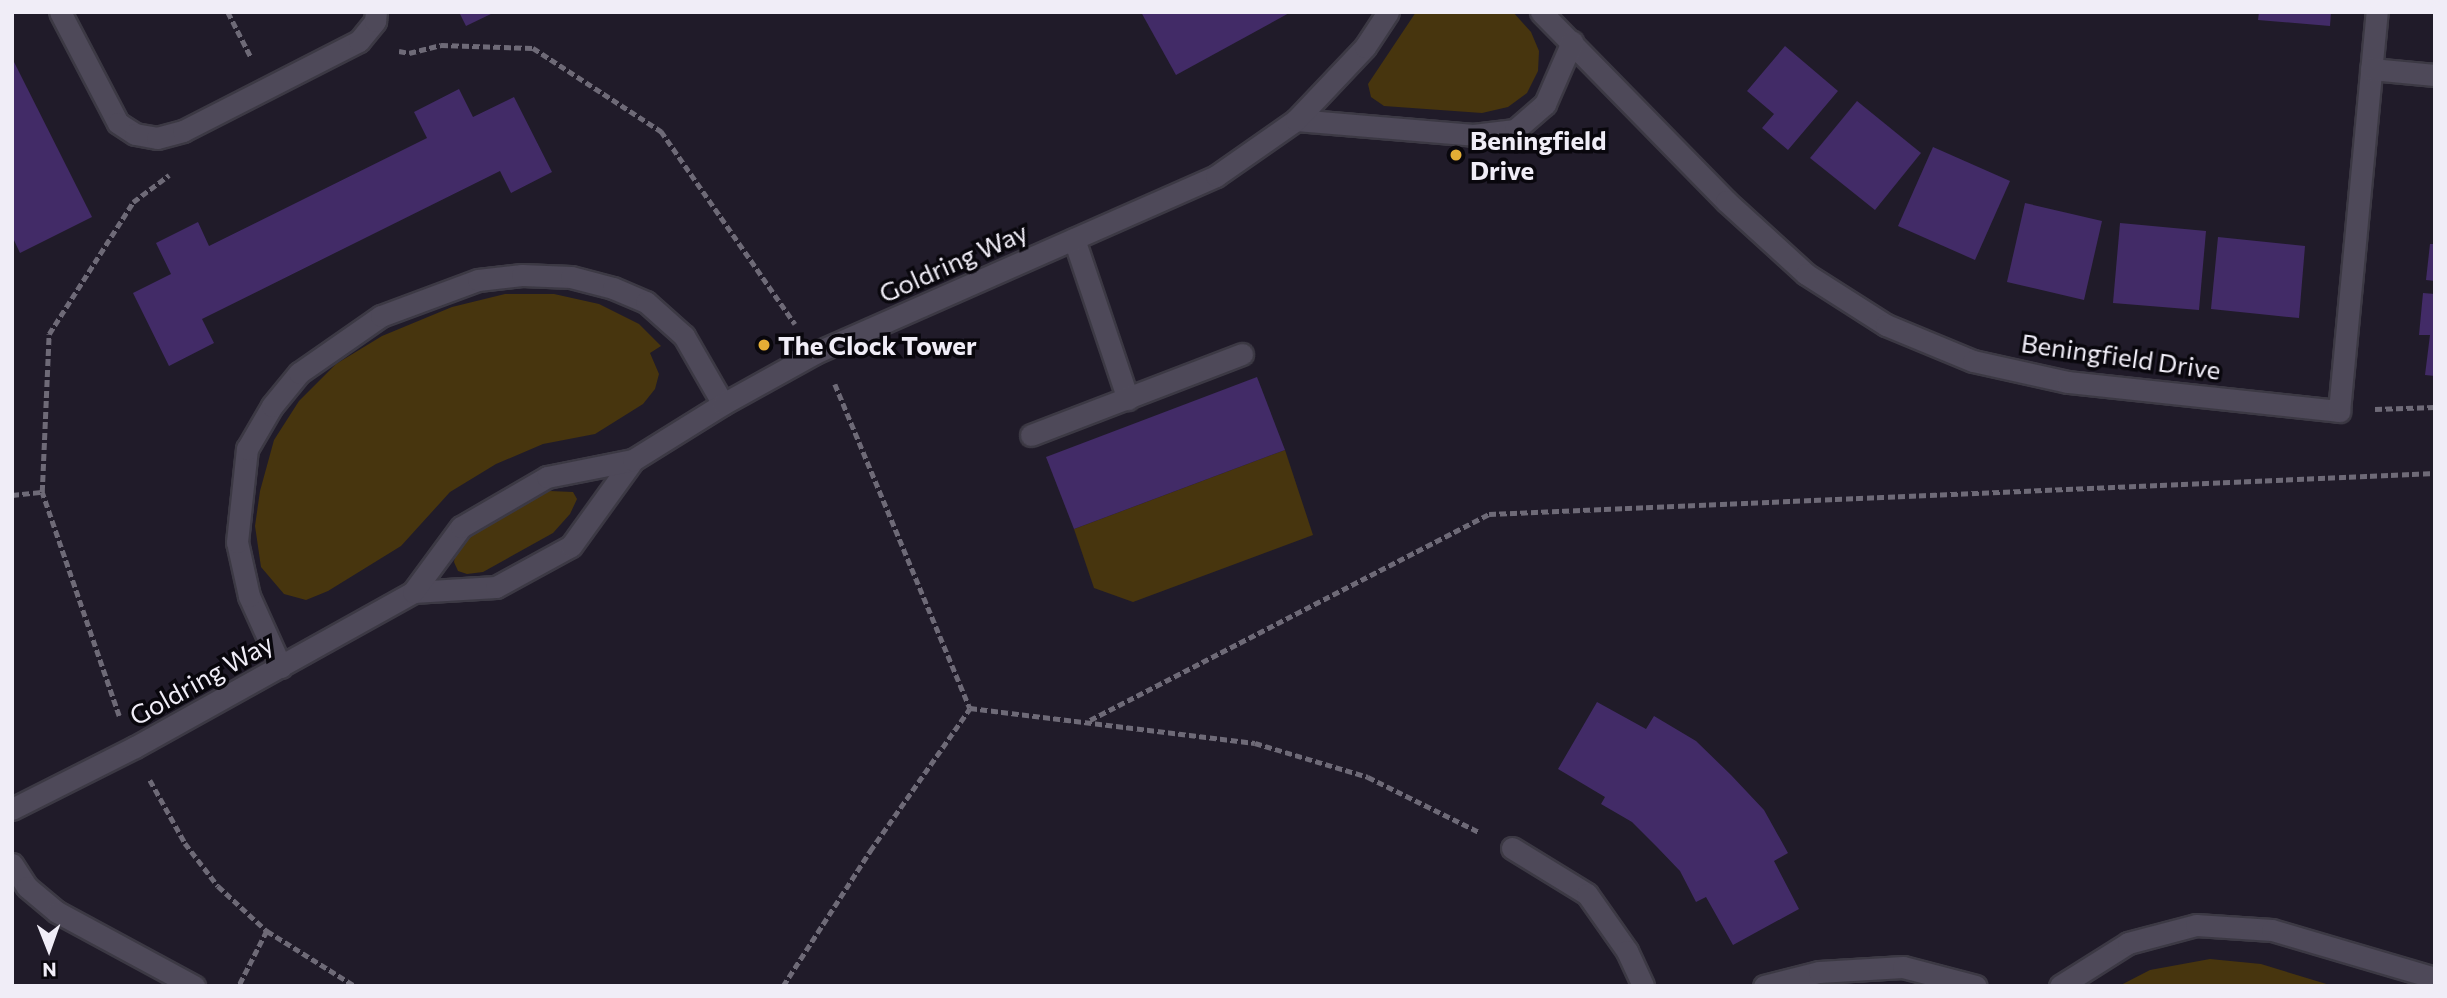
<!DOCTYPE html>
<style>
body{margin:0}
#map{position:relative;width:2447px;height:998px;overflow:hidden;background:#201b29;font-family:Commissioner,sans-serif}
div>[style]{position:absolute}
.green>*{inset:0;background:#47350e}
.building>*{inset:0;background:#422b67}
.path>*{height:4.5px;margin-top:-2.25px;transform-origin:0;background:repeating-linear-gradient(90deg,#6e6a77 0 7px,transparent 0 10.5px)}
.roads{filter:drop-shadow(2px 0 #3c3944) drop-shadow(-2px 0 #3c3944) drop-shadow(0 2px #3c3944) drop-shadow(0 -2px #3c3944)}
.minor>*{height:21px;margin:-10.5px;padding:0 10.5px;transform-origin:10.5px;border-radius:10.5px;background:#4e4959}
.dots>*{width:19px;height:19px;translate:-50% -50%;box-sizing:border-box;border:4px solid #09070d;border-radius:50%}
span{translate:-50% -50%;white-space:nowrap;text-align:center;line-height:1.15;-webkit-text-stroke:7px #09070d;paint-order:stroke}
.poi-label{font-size:26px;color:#f0edf7;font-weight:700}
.left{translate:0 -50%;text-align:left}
.street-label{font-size:26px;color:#f0edf7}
.frame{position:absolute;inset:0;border:14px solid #f0edf7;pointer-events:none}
.north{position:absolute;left:14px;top:914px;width:70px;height:70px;-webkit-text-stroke:5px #09070d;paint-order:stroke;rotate:179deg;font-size:19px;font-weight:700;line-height:28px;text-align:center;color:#f0edf7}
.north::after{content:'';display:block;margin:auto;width:24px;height:32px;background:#f0edf7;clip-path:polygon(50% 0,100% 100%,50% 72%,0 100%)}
</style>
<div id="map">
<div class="green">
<i style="clip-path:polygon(1416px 12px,1513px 12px,1531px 32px,1539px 51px,1538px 71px,1527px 93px,1508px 107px,1482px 113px,1384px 106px,1371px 97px,1368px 84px)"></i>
<i style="clip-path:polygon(505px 294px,554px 294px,599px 304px,639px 324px,661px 346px,650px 353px,659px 374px,655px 389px,643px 404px,595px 434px,543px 444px,496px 464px,450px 492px,401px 546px,328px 591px,306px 600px,284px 594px,261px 567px,255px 526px,260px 491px,274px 440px,299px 401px,336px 364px,382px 336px,452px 307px)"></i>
<i style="clip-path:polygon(1285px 450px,1313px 535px,1133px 602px,1094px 588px,1074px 529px)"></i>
<i style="clip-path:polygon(550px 491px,573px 492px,577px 499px,570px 514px,553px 533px,483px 572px,467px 574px,458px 571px,454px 562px,456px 551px,476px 528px,534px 494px)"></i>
<i style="clip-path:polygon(2210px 959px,2261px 964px,2333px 986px,2119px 986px,2150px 970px)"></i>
</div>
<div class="building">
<i style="clip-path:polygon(459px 12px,495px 12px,466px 26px)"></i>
<i style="clip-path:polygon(1141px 12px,1291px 12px,1176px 75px)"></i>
<i style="clip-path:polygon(2259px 12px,2331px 12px,2330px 26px,2258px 20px)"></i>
<i style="clip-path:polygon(1785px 46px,1838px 91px,1788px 150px,1762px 128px,1774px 114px,1747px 91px)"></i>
<i style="clip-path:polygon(12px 58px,92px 217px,20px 253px,12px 236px)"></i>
<i style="clip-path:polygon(459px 89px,473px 117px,514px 97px,552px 172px,511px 193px,500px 171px,202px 319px,214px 343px,169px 366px,133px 293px,171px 274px,156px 243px,198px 222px,209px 246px,427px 138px,414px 112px)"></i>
<i style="clip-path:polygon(1857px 101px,1921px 153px,1875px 210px,1810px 158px)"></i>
<i style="clip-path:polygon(1933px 147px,2010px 181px,1975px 260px,1898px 226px)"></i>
<i style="clip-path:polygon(2025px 203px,2102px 221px,2084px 300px,2007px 282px)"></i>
<i style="clip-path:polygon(2120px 223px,2206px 231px,2199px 310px,2113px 303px)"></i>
<i style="clip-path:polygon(2218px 237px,2305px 246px,2299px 318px,2211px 309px)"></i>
<i style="clip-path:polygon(2430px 244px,2435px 244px,2435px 281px,2426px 280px)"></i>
<i style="clip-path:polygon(2423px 293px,2435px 294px,2435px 376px,2425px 375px,2430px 335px,2419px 335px)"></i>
<i style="clip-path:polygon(1257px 377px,1285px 450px,1074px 529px,1046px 457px)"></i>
<i style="clip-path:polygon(1597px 702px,1646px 729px,1654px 716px,1696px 741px,1731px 775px,1764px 810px,1788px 853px,1774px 861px,1799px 909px,1733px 945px,1706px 897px,1696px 902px,1680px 871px,1657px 847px,1632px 822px,1601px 804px,1605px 797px,1558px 769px)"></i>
</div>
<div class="path">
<i style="left:228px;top:12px;width:51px;rotate:62.9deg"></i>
<i style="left:399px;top:51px;width:10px;rotate:11deg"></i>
<i style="left:409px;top:53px;width:33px;rotate:-14deg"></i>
<i style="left:441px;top:45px;width:92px;rotate:1.9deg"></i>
<i style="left:533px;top:48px;width:153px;rotate:33deg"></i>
<i style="left:661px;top:131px;width:235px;rotate:55.2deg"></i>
<i style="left:835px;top:384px;width:351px;rotate:67.4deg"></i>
<i style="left:970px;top:708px;width:287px;rotate:7deg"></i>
<i style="left:1255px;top:743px;width:118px;rotate:16.7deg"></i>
<i style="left:1368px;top:777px;width:124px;rotate:26.4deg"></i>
<i style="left:2375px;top:409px;width:60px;rotate:-1.9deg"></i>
<i style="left:12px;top:495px;width:30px;rotate:-6deg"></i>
<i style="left:119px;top:716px;width:237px;rotate:-109deg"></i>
<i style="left:42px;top:492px;width:158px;rotate:-87.5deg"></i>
<i style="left:49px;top:334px;width:156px;rotate:-57.5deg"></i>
<i style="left:133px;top:202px;width:45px;rotate:-36.9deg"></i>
<i style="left:1090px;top:720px;width:449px;rotate:-27.3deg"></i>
<i style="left:1489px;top:514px;width:947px;rotate:-2.48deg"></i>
<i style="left:150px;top:780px;width:72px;rotate:60.9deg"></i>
<i style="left:185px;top:843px;width:54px;rotate:52.5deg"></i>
<i style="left:218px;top:886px;width:67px;rotate:42.6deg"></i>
<i style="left:267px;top:931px;width:62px;rotate:117deg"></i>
<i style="left:267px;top:931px;width:104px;rotate:32deg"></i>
<i style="left:783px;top:986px;width:161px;rotate:-57.2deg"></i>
<i style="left:870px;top:851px;width:174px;rotate:-55deg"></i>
</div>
<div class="roads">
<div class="minor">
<i style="left:60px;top:12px;width:125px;rotate:62.4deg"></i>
<i style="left:118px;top:123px;width:20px;rotate:33deg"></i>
<i style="left:135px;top:134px;width:22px;rotate:10deg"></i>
<i style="left:157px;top:138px;width:27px;rotate:-15deg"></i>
<i style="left:183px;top:131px;width:198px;rotate:-27.1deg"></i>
<i style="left:359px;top:41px;width:26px;rotate:-51deg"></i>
<i style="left:375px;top:21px;width:9px;rotate:-84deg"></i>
<i style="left:1541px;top:12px;width:264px;rotate:45.6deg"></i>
<i style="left:1726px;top:201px;width:108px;rotate:42.4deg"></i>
<i style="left:1806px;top:274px;width:95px;rotate:32.5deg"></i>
<i style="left:1886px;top:325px;width:94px;rotate:22.5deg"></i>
<i style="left:1973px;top:361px;width:97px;rotate:12.5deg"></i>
<i style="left:2068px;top:382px;width:273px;rotate:6.1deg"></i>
<i style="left:2339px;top:411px;width:401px;rotate:-84.6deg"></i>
<i style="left:2371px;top:69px;width:64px;rotate:5.4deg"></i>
<i style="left:1296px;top:120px;width:178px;rotate:4.8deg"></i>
<i style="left:1473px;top:135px;width:42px;rotate:-6.8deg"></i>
<i style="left:1515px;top:130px;width:40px;rotate:-41deg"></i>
<i style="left:1545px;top:104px;width:68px;rotate:-66.5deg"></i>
<i style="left:1074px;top:239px;width:169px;rotate:71.4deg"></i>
<i style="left:1031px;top:435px;width:226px;rotate:-21deg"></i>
<i style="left:413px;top:592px;width:83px;rotate:-3.4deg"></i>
<i style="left:496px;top:587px;width:85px;rotate:-28.7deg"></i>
<i style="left:571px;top:546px;width:106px;rotate:-54.2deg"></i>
<i style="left:281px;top:667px;width:78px;rotate:-114.3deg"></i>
<i style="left:249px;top:596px;width:55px;rotate:-102.5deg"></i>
<i style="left:237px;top:542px;width:94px;rotate:-83.9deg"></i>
<i style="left:247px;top:449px;width:50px;rotate:-59.8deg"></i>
<i style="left:272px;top:406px;width:43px;rotate:-50.7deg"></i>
<i style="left:299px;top:373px;width:100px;rotate:-34.8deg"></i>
<i style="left:381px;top:316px;width:103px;rotate:-20.4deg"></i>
<i style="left:478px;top:280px;width:44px;rotate:-6.5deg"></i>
<i style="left:522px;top:275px;width:49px;rotate:2.3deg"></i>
<i style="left:571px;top:277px;width:43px;rotate:14.7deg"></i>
<i style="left:613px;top:288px;width:36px;rotate:23deg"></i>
<i style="left:646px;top:302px;width:51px;rotate:41.8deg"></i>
<i style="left:684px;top:336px;width:78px;rotate:60.2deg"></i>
<i style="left:12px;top:809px;width:138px;rotate:-26.8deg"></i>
<i style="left:135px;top:747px;width:318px;rotate:-29.1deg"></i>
<i style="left:413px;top:592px;width:81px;rotate:-53.6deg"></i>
<i style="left:461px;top:527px;width:99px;rotate:-30.2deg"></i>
<i style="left:547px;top:477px;width:88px;rotate:-11.2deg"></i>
<i style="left:633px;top:460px;width:106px;rotate:-31.9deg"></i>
<i style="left:723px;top:404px;width:105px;rotate:-29deg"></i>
<i style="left:815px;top:353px;width:438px;rotate:-23.8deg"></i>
<i style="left:1216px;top:176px;width:98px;rotate:-35deg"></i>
<i style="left:1296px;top:120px;width:100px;rotate:-46.6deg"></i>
<i style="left:1365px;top:47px;width:42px;rotate:-56.7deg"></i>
<i style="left:1512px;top:848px;width:88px;rotate:31.5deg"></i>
<i style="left:1587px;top:894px;width:70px;rotate:54.9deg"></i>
<i style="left:1627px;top:951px;width:38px;rotate:65deg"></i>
<i style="left:12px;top:864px;width:27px;rotate:57deg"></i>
<i style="left:27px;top:887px;width:39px;rotate:40deg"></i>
<i style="left:57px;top:912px;width:156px;rotate:28.4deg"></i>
<i style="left:1764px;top:986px;width:57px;rotate:-14.3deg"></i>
<i style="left:1819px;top:972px;width:84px;rotate:-3.4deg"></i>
<i style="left:1903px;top:967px;width:75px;rotate:14.6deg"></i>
<i style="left:2060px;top:986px;width:80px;rotate:-32.3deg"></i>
<i style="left:2128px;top:943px;width:70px;rotate:-14.8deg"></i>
<i style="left:2196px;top:925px;width:76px;rotate:3.8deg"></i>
<i style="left:2272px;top:930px;width:170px;rotate:16.4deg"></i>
</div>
</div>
<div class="dots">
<i style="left:1456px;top:155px;background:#e4ad35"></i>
<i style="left:764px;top:345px;background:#e4ad35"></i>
</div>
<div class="poi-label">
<span class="left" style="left:1470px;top:155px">Beningfield<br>Drive</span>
<span class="left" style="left:778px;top:345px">The Clock Tower</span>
</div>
<div class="street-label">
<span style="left:953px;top:262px;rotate:-24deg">Goldring Way</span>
<span style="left:2121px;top:356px;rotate:8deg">Beningfield Drive</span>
<span style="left:201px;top:679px;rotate:-29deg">Goldring Way</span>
</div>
<div class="frame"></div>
<div class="north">N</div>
</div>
